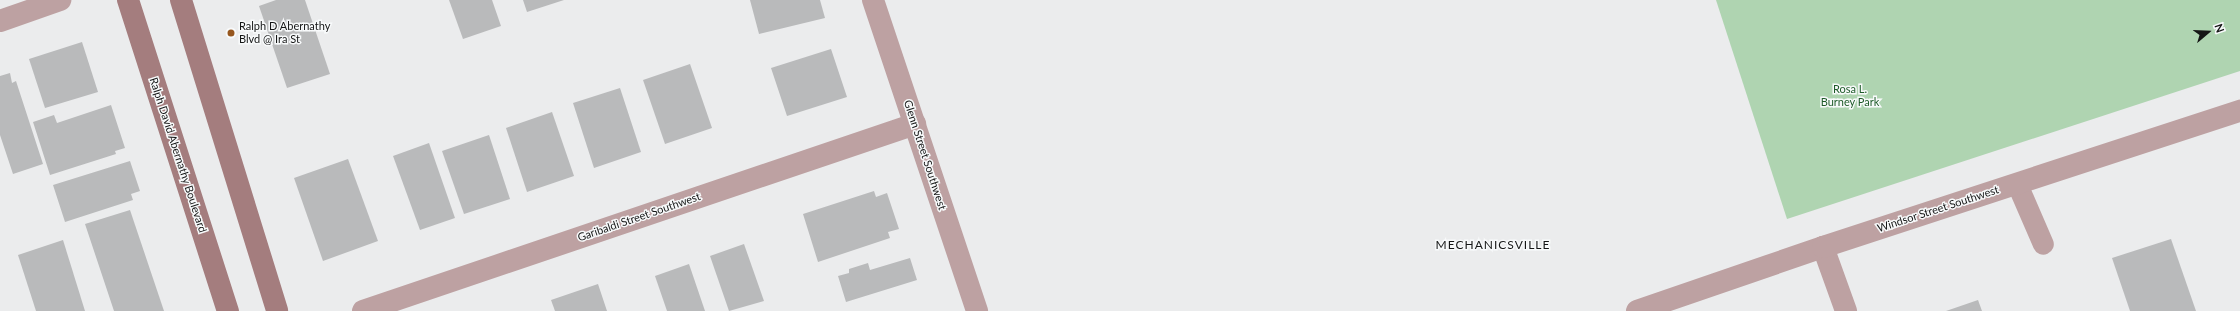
<!DOCTYPE html>
<style>
body{margin:0}
#map{position:relative;width:2240px;height:311px;overflow:hidden;background:#ebeced;font-family:Lato,sans-serif}
div>[style]{position:absolute}
.green>*{inset:0;background:#afd4b1}
.building>*{inset:0;background:#b9babb}
.service>*{height:21px;margin:-10.5px;padding:0 10.5px;transform-origin:10.5px;border-radius:10.5px;background:#bda1a2}
.minor>*{height:22px;margin:-11px;padding:0 11px;transform-origin:11px;border-radius:11px;background:#bda1a2}
.tertiary>*{height:22px;margin:-11px;padding:0 11px;transform-origin:11px;border-radius:11px;background:#bda1a2}
.secondary>*{height:22px;margin:-11px;padding:0 11px;transform-origin:11px;border-radius:11px;background:#a47d7e}
.dots>*{width:11px;height:11px;translate:-50% -50%;box-sizing:border-box;border:2px solid #f8fafb;border-radius:50%}
span{translate:-50% -50%;white-space:nowrap;text-align:center;line-height:1.15;-webkit-text-stroke:3px #f8fafb;paint-order:stroke}
.poi-label{font-size:11px;color:#151616}
.left{translate:0 -50%;text-align:left}
.park-label{font-size:11px;color:#1e5b29}
.street-label{font-size:11px;color:#151616}
.neighbourhood-label{font-size:12px;color:#151616;letter-spacing:1px}
.north{position:absolute;left:2188px;top:12px;width:40px;height:40px;-webkit-text-stroke:3px #f8fafb;paint-order:stroke;rotate:71deg;font-size:11px;font-weight:700;line-height:16px;text-align:center;color:#151616}
.north::after{content:'';display:block;margin:auto;width:14px;height:18px;background:#151616;clip-path:polygon(50% 0,100% 100%,50% 72%,0 100%)}
</style>
<div id="map">
<div class="green">
<i style="clip-path:polygon(1716px 0,2240px 0,2240px 71px,1787px 219px)"></i>
</div>
<div class="building">
<i style="clip-path:polygon(276px 0,305px 0,330px 74px,287px 88px,259px 6px)"></i>
<i style="clip-path:polygon(449px 0,492px 0,501px 26px,463px 39px)"></i>
<i style="clip-path:polygon(523px 0,564px 0,527px 12px)"></i>
<i style="clip-path:polygon(750px 0,820px 0,825px 18px,759px 34px)"></i>
<i style="clip-path:polygon(82px 42px,98px 92px,45px 108px,29px 59px)"></i>
<i style="clip-path:polygon(831px 49px,847px 97px,787px 116px,771px 68px)"></i>
<i style="clip-path:polygon(690px 64px,712px 128px,665px 144px,643px 80px)"></i>
<i style="clip-path:polygon(10px 73px,12px 83px,16px 81px,43px 164px,13px 174px,0 135px,0 76px)"></i>
<i style="clip-path:polygon(620px 88px,641px 152px,594px 168px,573px 103px)"></i>
<i style="clip-path:polygon(111px 105px,125px 148px,115px 151px,116px 154px,50px 175px,33px 122px,54px 115px,57px 123px)"></i>
<i style="clip-path:polygon(552px 112px,574px 176px,527px 192px,506px 128px)"></i>
<i style="clip-path:polygon(489px 135px,510px 199px,464px 214px,442px 151px)"></i>
<i style="clip-path:polygon(429px 143px,455px 218px,420px 230px,393px 156px)"></i>
<i style="clip-path:polygon(348px 159px,378px 241px,323px 261px,294px 178px)"></i>
<i style="clip-path:polygon(130px 161px,140px 191px,131px 194px,133px 200px,65px 222px,53px 185px)"></i>
<i style="clip-path:polygon(874px 191px,876px 197px,887px 193px,899px 229px,888px 232px,890px 238px,818px 262px,803px 214px)"></i>
<i style="clip-path:polygon(130px 210px,164px 311px,114px 311px,85px 224px)"></i>
<i style="clip-path:polygon(2171px 239px,2196px 311px,2130px 311px,2112px 258px)"></i>
<i style="clip-path:polygon(63px 240px,85px 311px,36px 311px,18px 255px)"></i>
<i style="clip-path:polygon(744px 244px,764px 301px,729px 311px,710px 256px)"></i>
<i style="clip-path:polygon(910px 258px,917px 280px,846px 302px,838px 276px,849px 273px,849px 269px,868px 263px,870px 270px)"></i>
<i style="clip-path:polygon(689px 264px,705px 311px,667px 311px,655px 276px)"></i>
<i style="clip-path:polygon(598px 284px,607px 311px,555px 311px,551px 300px)"></i>
<i style="clip-path:polygon(1978px 300px,1982px 311px,1946px 311px)"></i>
</div>
<div class="service">
<i style="left:2017px;top:184px;width:65px;rotate:66.6deg"></i>
</div>
<div class="minor">
<i style="left:873px;top:0;width:328px;rotate:71.5deg"></i>
<i style="left:0;top:21px;width:64px;rotate:-19.3deg"></i>
<i style="left:1823px;top:247px;width:68px;rotate:70.2deg"></i>
<i style="left:363px;top:311px;width:583px;rotate:-18.71deg"></i>
</div>
<div class="tertiary">
<i style="left:1637px;top:311px;width:197px;rotate:-19deg"></i>
<i style="left:1823px;top:247px;width:439px;rotate:-18.1deg"></i>
</div>
<div class="secondary">
<i style="left:128px;top:0;width:327px;rotate:72.2deg"></i>
<i style="left:181px;top:0;width:325px;rotate:72.8deg"></i>
</div>
<div class="dots">
<i style="left:231px;top:33px;background:#96571f"></i>
</div>
<div class="poi-label">
<span class="left" style="left:239px;top:33px">Ralph D Abernathy<br>Blvd @ Ira St</span>
</div>
<div class="park-label">
<span style="left:1850px;top:96px">Rosa L.<br>Burney Park</span>
</div>
<div class="street-label">
<span style="left:178px;top:155px;rotate:72deg">Ralph David Abernathy Boulevard</span>
<span style="left:925px;top:155px;rotate:72deg">Glenn Street Southwest</span>
<span style="left:1938px;top:209px;rotate:-18deg">Windsor Street Southwest</span>
<span style="left:639px;top:217px;rotate:-19deg">Garibaldi Street Southwest</span>
</div>
<div class="neighbourhood-label">
<span style="left:1493px;top:245px">MECHANICSVILLE</span>
</div>
<div class="north">N</div>
</div>
